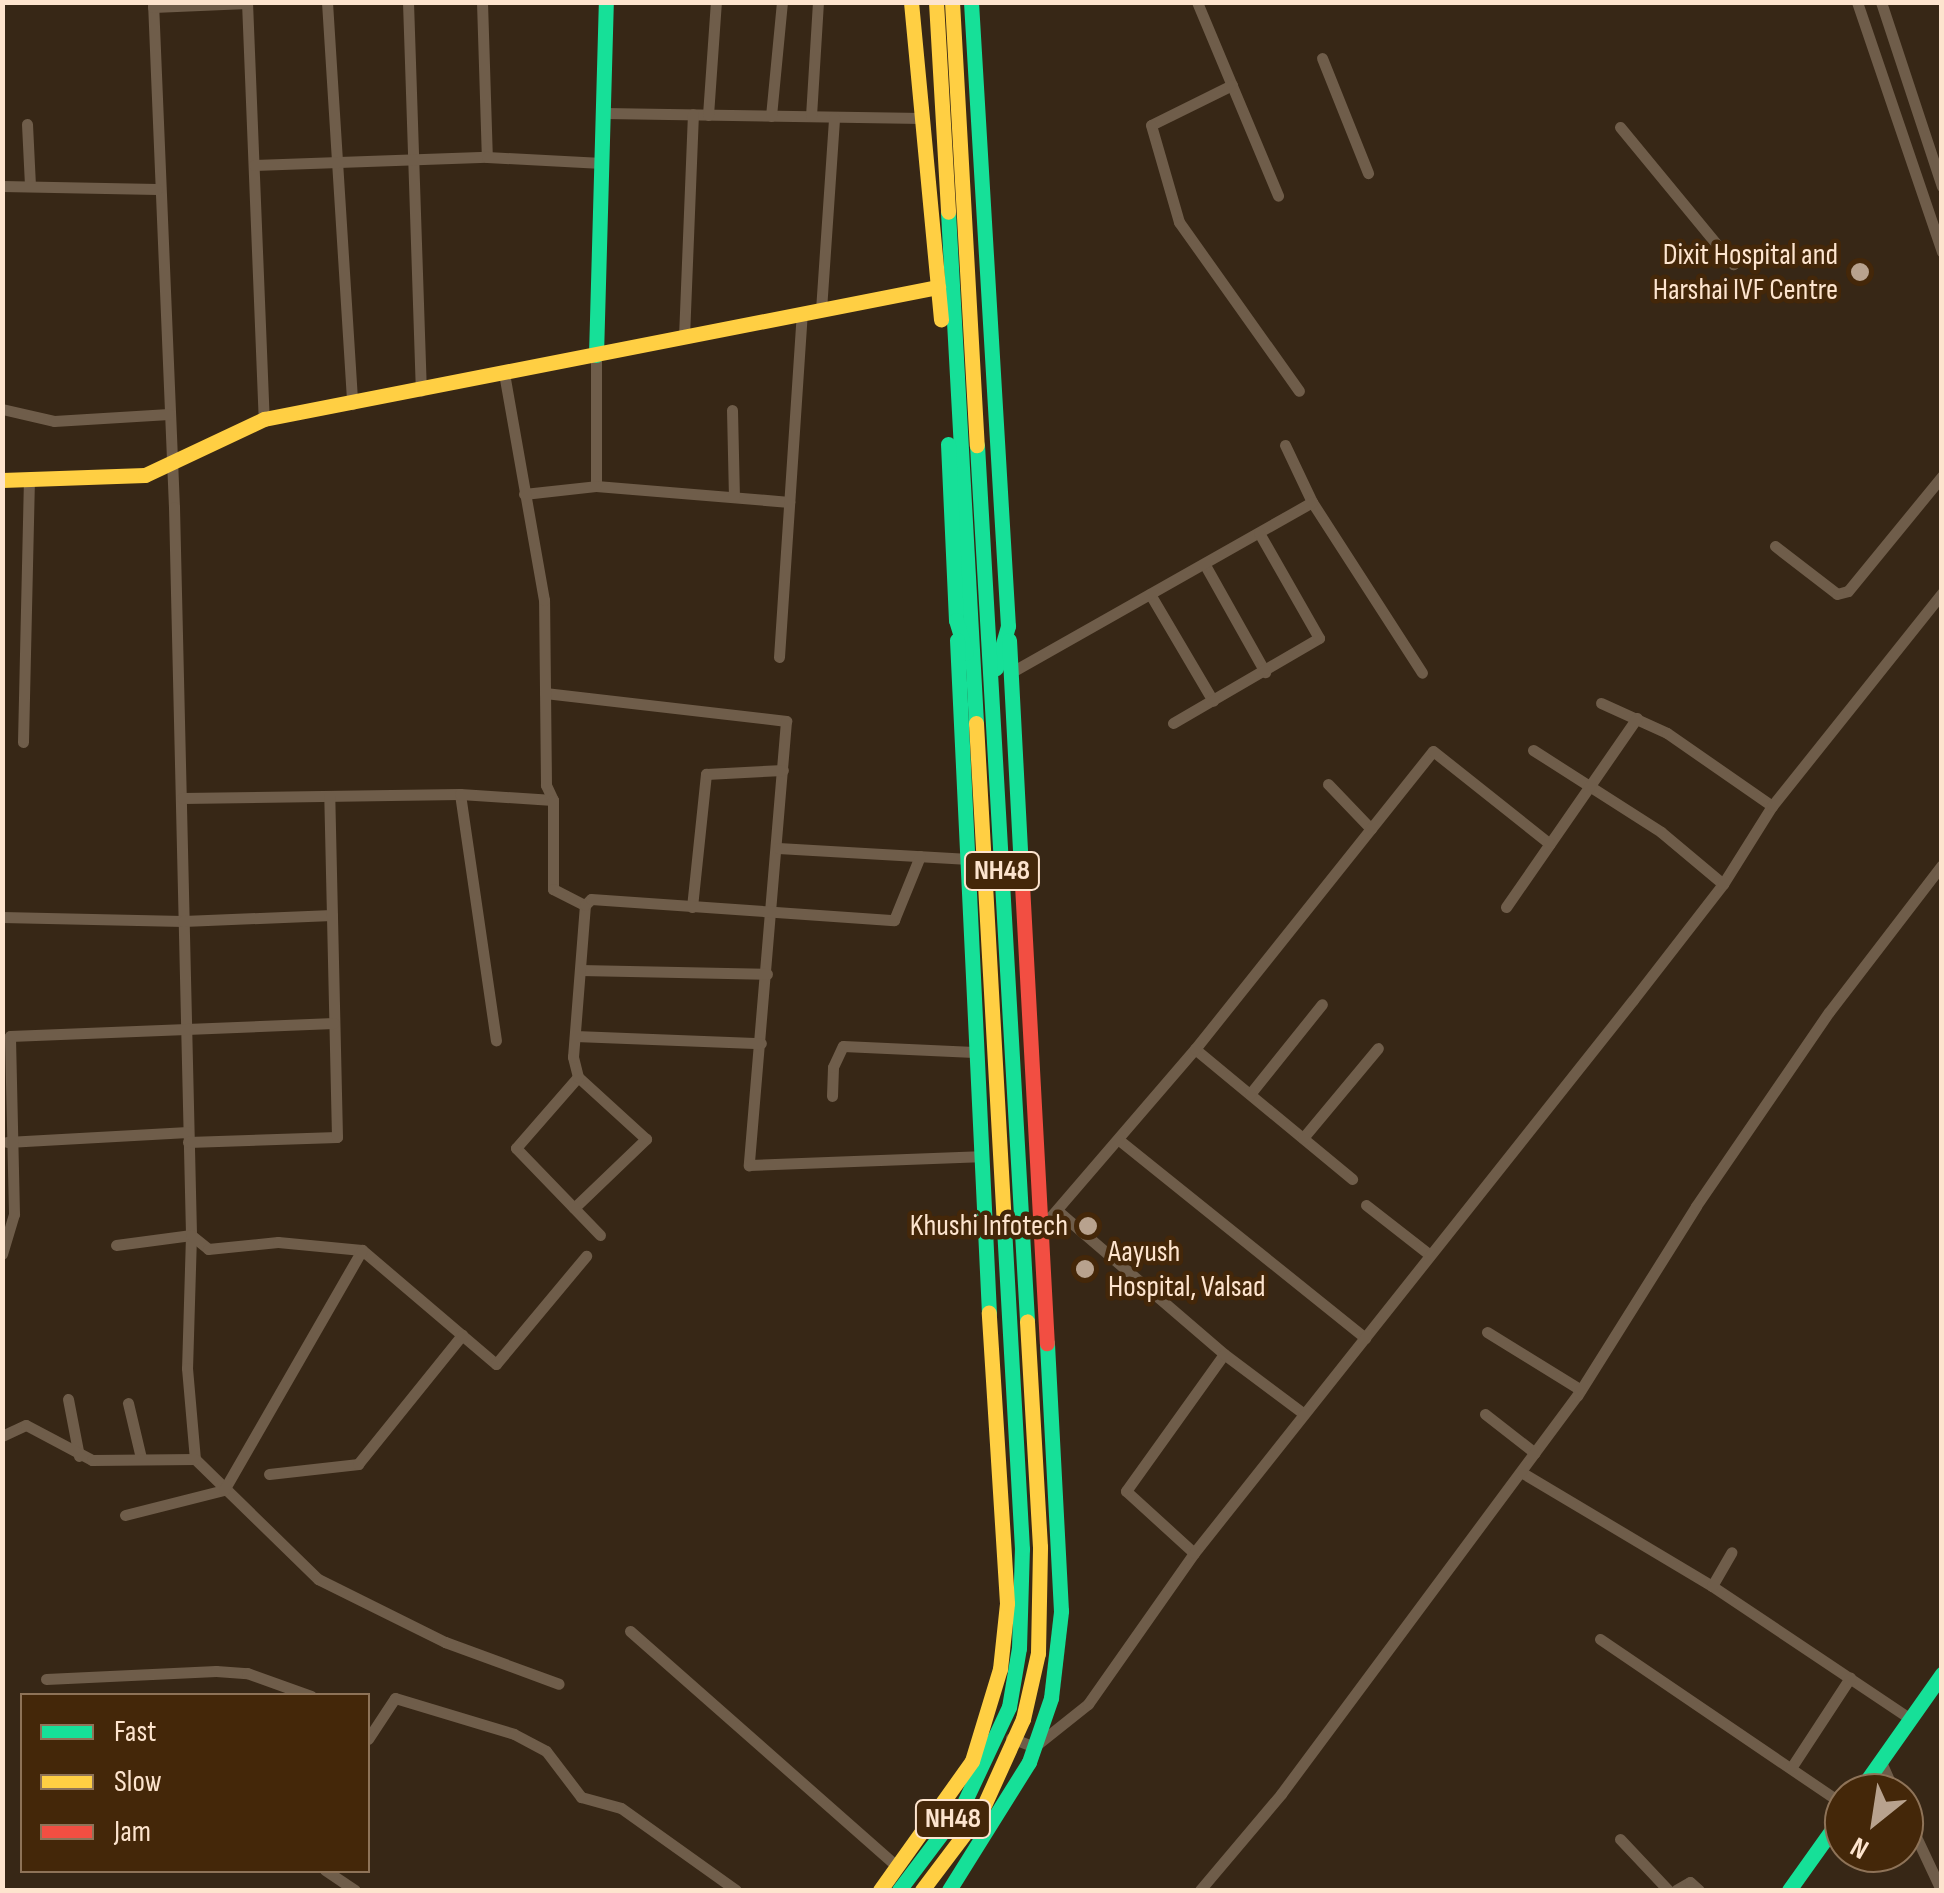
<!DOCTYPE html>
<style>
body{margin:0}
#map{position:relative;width:1944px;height:1893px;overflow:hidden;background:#372716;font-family:"Sofia Sans Condensed",sans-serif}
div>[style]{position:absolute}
.street>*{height:11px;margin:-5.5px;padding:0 5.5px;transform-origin:5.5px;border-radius:5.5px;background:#6f5d4a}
.fast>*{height:15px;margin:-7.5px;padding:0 7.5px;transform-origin:7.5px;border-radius:7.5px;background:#16e098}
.slow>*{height:15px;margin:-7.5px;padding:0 7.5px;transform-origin:7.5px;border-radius:7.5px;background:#ffcf43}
.jam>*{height:15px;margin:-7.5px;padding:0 7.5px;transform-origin:7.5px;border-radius:7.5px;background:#f24e42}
.dots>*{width:28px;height:28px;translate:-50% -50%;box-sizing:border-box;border:5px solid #442709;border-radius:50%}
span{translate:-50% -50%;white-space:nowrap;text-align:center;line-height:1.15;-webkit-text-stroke:9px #442709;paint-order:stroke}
.shield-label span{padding:2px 8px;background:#442709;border:2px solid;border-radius:8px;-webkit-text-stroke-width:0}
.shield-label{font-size:28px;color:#fde4ce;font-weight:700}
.poi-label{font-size:30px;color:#fde4ce}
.right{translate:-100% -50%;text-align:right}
.left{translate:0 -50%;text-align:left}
.frame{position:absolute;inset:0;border:5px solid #fde4ce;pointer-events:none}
.legend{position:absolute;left:20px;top:1693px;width:350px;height:180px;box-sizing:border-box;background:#442709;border:2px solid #8e7358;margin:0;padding:12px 18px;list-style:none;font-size:30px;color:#fde4ce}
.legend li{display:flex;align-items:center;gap:20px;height:50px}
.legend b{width:50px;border:2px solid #8e7358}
.north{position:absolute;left:1824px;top:1773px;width:100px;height:100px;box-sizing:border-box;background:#442709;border:2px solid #8e7358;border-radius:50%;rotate:210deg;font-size:28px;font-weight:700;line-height:40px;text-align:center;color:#fde4ce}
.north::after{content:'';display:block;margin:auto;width:35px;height:45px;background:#b8a28e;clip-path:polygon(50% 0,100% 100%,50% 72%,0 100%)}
</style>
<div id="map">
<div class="street">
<i style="left:153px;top:2px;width:505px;rotate:87.62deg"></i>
<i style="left:174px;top:507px;width:728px;rotate:88.66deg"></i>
<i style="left:191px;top:1235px;width:133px;rotate:91.7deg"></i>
<i style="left:187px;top:1368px;width:91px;rotate:85deg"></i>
<i style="left:195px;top:1459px;width:172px;rotate:44.3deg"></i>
<i style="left:318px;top:1579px;width:142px;rotate:26.4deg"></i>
<i style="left:445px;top:1642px;width:121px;rotate:20.2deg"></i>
<i style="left:247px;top:2px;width:417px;rotate:87.7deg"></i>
<i style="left:327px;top:2px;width:403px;rotate:86.4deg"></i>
<i style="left:408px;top:2px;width:389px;rotate:88.1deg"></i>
<i style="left:482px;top:2px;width:155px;rotate:88.2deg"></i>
<i style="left:1197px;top:2px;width:210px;rotate:67.3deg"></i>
<i style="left:1857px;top:2px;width:264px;rotate:71.2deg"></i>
<i style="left:1881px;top:2px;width:194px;rotate:71.7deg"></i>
<i style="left:153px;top:7px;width:94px;rotate:-2.4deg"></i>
<i style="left:1322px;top:58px;width:124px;rotate:68.2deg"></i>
<i style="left:1232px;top:85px;width:90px;rotate:153.7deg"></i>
<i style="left:1151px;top:125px;width:101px;rotate:73.9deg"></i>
<i style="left:1179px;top:222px;width:207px;rotate:54.6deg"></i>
<i style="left:604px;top:113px;width:318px;rotate:0.9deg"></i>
<i style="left:708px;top:115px;width:113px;rotate:-86deg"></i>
<i style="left:771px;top:116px;width:115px;rotate:-84.5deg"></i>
<i style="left:811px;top:116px;width:114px;rotate:-86.5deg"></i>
<i style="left:27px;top:124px;width:62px;rotate:87.2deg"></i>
<i style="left:1620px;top:127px;width:178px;rotate:50.5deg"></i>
<i style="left:254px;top:165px;width:233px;rotate:-2deg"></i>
<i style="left:487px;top:157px;width:115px;rotate:3deg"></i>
<i style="left:2px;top:186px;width:155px;rotate:1.1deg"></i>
<i style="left:821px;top:310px;width:193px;rotate:-86.1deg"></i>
<i style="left:684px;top:337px;width:223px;rotate:-87.7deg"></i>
<i style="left:596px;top:355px;width:131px;rotate:90deg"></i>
<i style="left:596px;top:486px;width:194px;rotate:4.7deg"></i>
<i style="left:2px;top:409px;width:53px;rotate:13deg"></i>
<i style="left:54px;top:421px;width:115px;rotate:-3.5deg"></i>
<i style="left:732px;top:410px;width:87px;rotate:88.7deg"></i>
<i style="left:1285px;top:445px;width:63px;rotate:64.7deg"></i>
<i style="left:1312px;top:502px;width:203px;rotate:57.2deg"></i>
<i style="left:524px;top:494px;width:72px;rotate:-6.3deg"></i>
<i style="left:1775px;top:546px;width:78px;rotate:37.7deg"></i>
<i style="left:1837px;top:594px;width:11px;rotate:-15deg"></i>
<i style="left:1848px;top:591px;width:149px;rotate:-50.7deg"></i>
<i style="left:1205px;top:565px;width:123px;rotate:60.7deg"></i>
<i style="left:1150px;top:594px;width:124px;rotate:59.5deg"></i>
<i style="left:779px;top:657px;width:344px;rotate:-86.2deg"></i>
<i style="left:1010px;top:673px;width:347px;rotate:-29.5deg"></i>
<i style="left:545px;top:693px;width:243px;rotate:6.6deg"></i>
<i style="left:786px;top:721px;width:446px;rotate:94.8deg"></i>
<i style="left:749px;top:1165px;width:230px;rotate:-2.2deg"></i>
<i style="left:1601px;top:703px;width:72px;rotate:24.4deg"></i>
<i style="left:1667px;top:733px;width:128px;rotate:34.8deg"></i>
<i style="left:1173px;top:723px;width:169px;rotate:-30.2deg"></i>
<i style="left:1319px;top:638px;width:121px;rotate:-119.7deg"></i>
<i style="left:23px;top:742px;width:263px;rotate:-88.7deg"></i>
<i style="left:1533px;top:750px;width:152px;rotate:32.6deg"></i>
<i style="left:1661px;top:832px;width:81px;rotate:40deg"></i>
<i style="left:1328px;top:784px;width:62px;rotate:46.3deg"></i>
<i style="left:460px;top:794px;width:249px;rotate:81.7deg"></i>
<i style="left:182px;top:798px;width:278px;rotate:-0.8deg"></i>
<i style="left:460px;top:794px;width:93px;rotate:3.7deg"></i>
<i style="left:553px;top:800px;width:17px;rotate:-115deg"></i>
<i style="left:546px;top:785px;width:185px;rotate:-90.6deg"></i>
<i style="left:544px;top:600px;width:230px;rotate:-100deg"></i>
<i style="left:553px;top:800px;width:89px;rotate:90deg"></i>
<i style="left:553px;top:889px;width:36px;rotate:27deg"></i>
<i style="left:778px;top:848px;width:191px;rotate:3.3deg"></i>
<i style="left:692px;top:907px;width:134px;rotate:-84deg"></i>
<i style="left:706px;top:774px;width:77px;rotate:-3deg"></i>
<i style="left:1506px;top:907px;width:230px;rotate:-55.3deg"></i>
<i style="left:2px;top:917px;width:181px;rotate:1.3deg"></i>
<i style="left:183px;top:921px;width:149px;rotate:-2.3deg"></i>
<i style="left:580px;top:970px;width:187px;rotate:1.2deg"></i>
<i style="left:575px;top:1036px;width:186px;rotate:2.2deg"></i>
<i style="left:1195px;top:1049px;width:204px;rotate:39.6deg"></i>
<i style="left:1250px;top:1094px;width:115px;rotate:-51.3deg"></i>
<i style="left:832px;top:1096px;width:29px;rotate:-88deg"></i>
<i style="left:833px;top:1067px;width:23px;rotate:-65deg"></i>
<i style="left:843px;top:1046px;width:131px;rotate:2.6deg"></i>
<i style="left:1303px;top:1138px;width:117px;rotate:-50.2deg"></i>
<i style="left:1119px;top:1140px;width:316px;rotate:38.8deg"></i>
<i style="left:7px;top:1142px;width:181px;rotate:-3.2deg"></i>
<i style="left:188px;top:1142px;width:149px;rotate:-1.9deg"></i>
<i style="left:337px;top:1137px;width:341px;rotate:-91.3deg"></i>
<i style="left:1366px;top:1205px;width:81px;rotate:38deg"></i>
<i style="left:574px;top:1208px;width:100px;rotate:-43.8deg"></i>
<i style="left:646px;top:1139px;width:92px;rotate:-137.6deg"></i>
<i style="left:1059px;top:1212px;width:218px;rotate:40.7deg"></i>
<i style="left:1040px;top:1229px;width:238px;rotate:-49.3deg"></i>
<i style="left:1195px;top:1049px;width:381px;rotate:-51.4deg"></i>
<i style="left:1433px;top:751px;width:149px;rotate:38.5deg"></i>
<i style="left:600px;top:1235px;width:121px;rotate:-134deg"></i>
<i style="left:516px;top:1148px;width:94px;rotate:-48.9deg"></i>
<i style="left:578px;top:1077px;width:21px;rotate:-104deg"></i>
<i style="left:573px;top:1057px;width:152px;rotate:-85.5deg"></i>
<i style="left:585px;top:905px;width:8px;rotate:-45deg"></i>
<i style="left:591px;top:899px;width:304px;rotate:4deg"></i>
<i style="left:894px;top:920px;width:69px;rotate:-67.9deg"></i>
<i style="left:116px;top:1245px;width:76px;rotate:-7.6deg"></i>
<i style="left:191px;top:1235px;width:22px;rotate:39deg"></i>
<i style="left:208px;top:1249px;width:70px;rotate:-5.7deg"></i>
<i style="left:278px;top:1242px;width:84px;rotate:5.4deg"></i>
<i style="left:362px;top:1250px;width:176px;rotate:40.4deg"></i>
<i style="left:496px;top:1364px;width:141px;rotate:-50.2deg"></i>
<i style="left:2px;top:1254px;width:42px;rotate:-73.3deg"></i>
<i style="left:14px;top:1214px;width:178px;rotate:-91.3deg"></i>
<i style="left:10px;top:1036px;width:324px;rotate:-2.3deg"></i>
<i style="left:1487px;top:1332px;width:110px;rotate:31.7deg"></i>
<i style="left:68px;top:1399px;width:58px;rotate:79.1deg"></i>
<i style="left:128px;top:1403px;width:57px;rotate:76.7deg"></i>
<i style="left:1485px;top:1414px;width:63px;rotate:38deg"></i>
<i style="left:2px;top:1436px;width:26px;rotate:-25deg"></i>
<i style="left:26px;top:1425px;width:75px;rotate:27.9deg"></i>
<i style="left:92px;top:1460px;width:103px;rotate:-0.6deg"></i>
<i style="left:1521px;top:1472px;width:222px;rotate:30.8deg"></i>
<i style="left:1712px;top:1586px;width:239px;rotate:33.8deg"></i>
<i style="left:269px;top:1474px;width:90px;rotate:-6.4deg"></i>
<i style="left:358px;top:1464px;width:166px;rotate:-51.1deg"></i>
<i style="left:125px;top:1515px;width:102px;rotate:-14.2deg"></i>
<i style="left:224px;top:1490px;width:277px;rotate:-60.1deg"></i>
<i style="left:1194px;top:1553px;width:92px;rotate:-137.6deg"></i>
<i style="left:1126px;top:1491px;width:168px;rotate:-54.4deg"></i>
<i style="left:1224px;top:1354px;width:99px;rotate:36.8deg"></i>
<i style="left:1712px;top:1586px;width:39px;rotate:-60deg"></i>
<i style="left:630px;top:1631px;width:357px;rotate:41.4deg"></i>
<i style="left:1600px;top:1639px;width:295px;rotate:34.2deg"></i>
<i style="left:46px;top:1679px;width:170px;rotate:-2.7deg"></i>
<i style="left:216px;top:1671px;width:31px;rotate:4deg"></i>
<i style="left:247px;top:1673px;width:68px;rotate:19.8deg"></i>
<i style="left:1011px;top:1738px;width:25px;rotate:21deg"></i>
<i style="left:1034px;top:1747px;width:69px;rotate:-38.5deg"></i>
<i style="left:1088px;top:1704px;width:184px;rotate:-54.9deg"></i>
<i style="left:1194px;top:1553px;width:706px;rotate:-51.56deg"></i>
<i style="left:1633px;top:1000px;width:147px;rotate:-52.2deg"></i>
<i style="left:1723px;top:884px;width:92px;rotate:-57.9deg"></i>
<i style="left:1772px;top:806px;width:273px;rotate:-51.4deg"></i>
<i style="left:368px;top:1739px;width:49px;rotate:-56.6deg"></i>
<i style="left:395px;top:1698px;width:124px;rotate:16.8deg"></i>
<i style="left:514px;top:1734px;width:36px;rotate:28deg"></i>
<i style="left:546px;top:1751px;width:58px;rotate:52.7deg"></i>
<i style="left:581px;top:1797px;width:41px;rotate:15.4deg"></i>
<i style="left:621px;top:1808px;width:141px;rotate:35.5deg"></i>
<i style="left:1881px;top:1762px;width:34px;rotate:66deg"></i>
<i style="left:1791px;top:1768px;width:108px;rotate:-56.8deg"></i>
<i style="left:1904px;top:1811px;width:87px;rotate:64.9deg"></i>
<i style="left:1620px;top:1839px;width:70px;rotate:46.7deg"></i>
<i style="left:325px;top:1870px;width:36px;rotate:34deg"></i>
<i style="left:1200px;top:1890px;width:126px;rotate:-49.8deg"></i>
<i style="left:1281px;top:1794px;width:496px;rotate:-53.4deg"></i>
<i style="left:1577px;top:1396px;width:224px;rotate:-57.9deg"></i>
<i style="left:1696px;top:1206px;width:235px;rotate:-55.6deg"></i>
<i style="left:1829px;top:1012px;width:185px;rotate:-52.5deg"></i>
<i style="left:1676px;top:1890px;width:16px;rotate:-30deg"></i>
<i style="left:1690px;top:1882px;width:12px;rotate:42deg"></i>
</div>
<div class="fast">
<i style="left:971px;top:2px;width:625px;rotate:86.61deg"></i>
<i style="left:1008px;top:626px;width:44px;rotate:105.9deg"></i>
<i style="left:948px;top:212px;width:512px;rotate:86.86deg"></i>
<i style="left:596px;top:355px;width:353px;rotate:-88.4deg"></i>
<i style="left:948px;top:444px;width:176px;rotate:87.4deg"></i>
<i style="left:956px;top:620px;width:34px;rotate:73deg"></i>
<i style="left:977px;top:445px;width:877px;rotate:86.73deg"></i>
<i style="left:957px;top:640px;width:674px;rotate:87.28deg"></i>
<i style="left:1009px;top:640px;width:226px;rotate:87deg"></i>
<i style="left:1858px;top:1793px;width:146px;rotate:-54.8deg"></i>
<i style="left:899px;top:1890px;width:106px;rotate:-53deg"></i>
<i style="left:963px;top:1805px;width:108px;rotate:-64.9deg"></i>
<i style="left:1009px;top:1707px;width:60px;rotate:-80.4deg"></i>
<i style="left:1019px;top:1648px;width:99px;rotate:-88.3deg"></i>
<i style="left:1022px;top:1549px;width:324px;rotate:-93.2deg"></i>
<i style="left:949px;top:1890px;width:151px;rotate:-58deg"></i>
<i style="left:1029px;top:1762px;width:68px;rotate:-71deg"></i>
<i style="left:1051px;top:1698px;width:88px;rotate:-83.4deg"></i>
<i style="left:1061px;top:1611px;width:268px;rotate:-93deg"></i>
<i style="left:1789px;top:1890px;width:95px;rotate:-54.5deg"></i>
</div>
<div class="slow">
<i style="left:911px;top:2px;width:319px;rotate:84.6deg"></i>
<i style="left:936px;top:2px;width:210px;rotate:86.7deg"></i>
<i style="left:952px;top:2px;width:444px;rotate:86.8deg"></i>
<i style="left:2px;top:480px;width:143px;rotate:-2deg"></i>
<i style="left:145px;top:475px;width:132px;rotate:-25.2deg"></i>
<i style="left:264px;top:419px;width:687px;rotate:-11.08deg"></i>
<i style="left:976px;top:723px;width:504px;rotate:86.81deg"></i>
<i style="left:880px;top:1890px;width:158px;rotate:-54.5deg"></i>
<i style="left:972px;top:1761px;width:96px;rotate:-73.1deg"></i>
<i style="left:1000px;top:1669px;width:66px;rotate:-83.9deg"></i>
<i style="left:1007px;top:1603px;width:291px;rotate:-93.6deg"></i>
<i style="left:922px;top:1890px;width:98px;rotate:-52.9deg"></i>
<i style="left:981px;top:1812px;width:102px;rotate:-65.7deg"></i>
<i style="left:1023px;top:1719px;width:68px;rotate:-77.2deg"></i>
<i style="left:1038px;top:1653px;width:106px;rotate:-88.9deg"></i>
<i style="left:1040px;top:1547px;width:226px;rotate:-93.3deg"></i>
</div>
<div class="jam">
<i style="left:1021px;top:866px;width:478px;rotate:86.9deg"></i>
</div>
<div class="dots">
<i style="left:1860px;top:272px;background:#b8a28e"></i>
<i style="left:1088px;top:1226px;background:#b8a28e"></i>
<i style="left:1085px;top:1269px;background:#b8a28e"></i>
</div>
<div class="shield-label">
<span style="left:1002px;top:871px">NH48</span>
<span style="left:953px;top:1819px">NH48</span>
</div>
<div class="poi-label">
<span class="right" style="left:1838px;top:272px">Dixit Hospital and<br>Harshai IVF Centre</span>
<span class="right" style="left:1068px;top:1226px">Khushi Infotech</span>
<span class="left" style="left:1108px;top:1269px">Aayush<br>Hospital, Valsad</span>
</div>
<div class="frame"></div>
<ul class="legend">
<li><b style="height:12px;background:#16e098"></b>Fast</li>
<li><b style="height:12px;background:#ffcf43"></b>Slow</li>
<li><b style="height:12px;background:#f24e42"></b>Jam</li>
</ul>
<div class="north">N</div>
</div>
